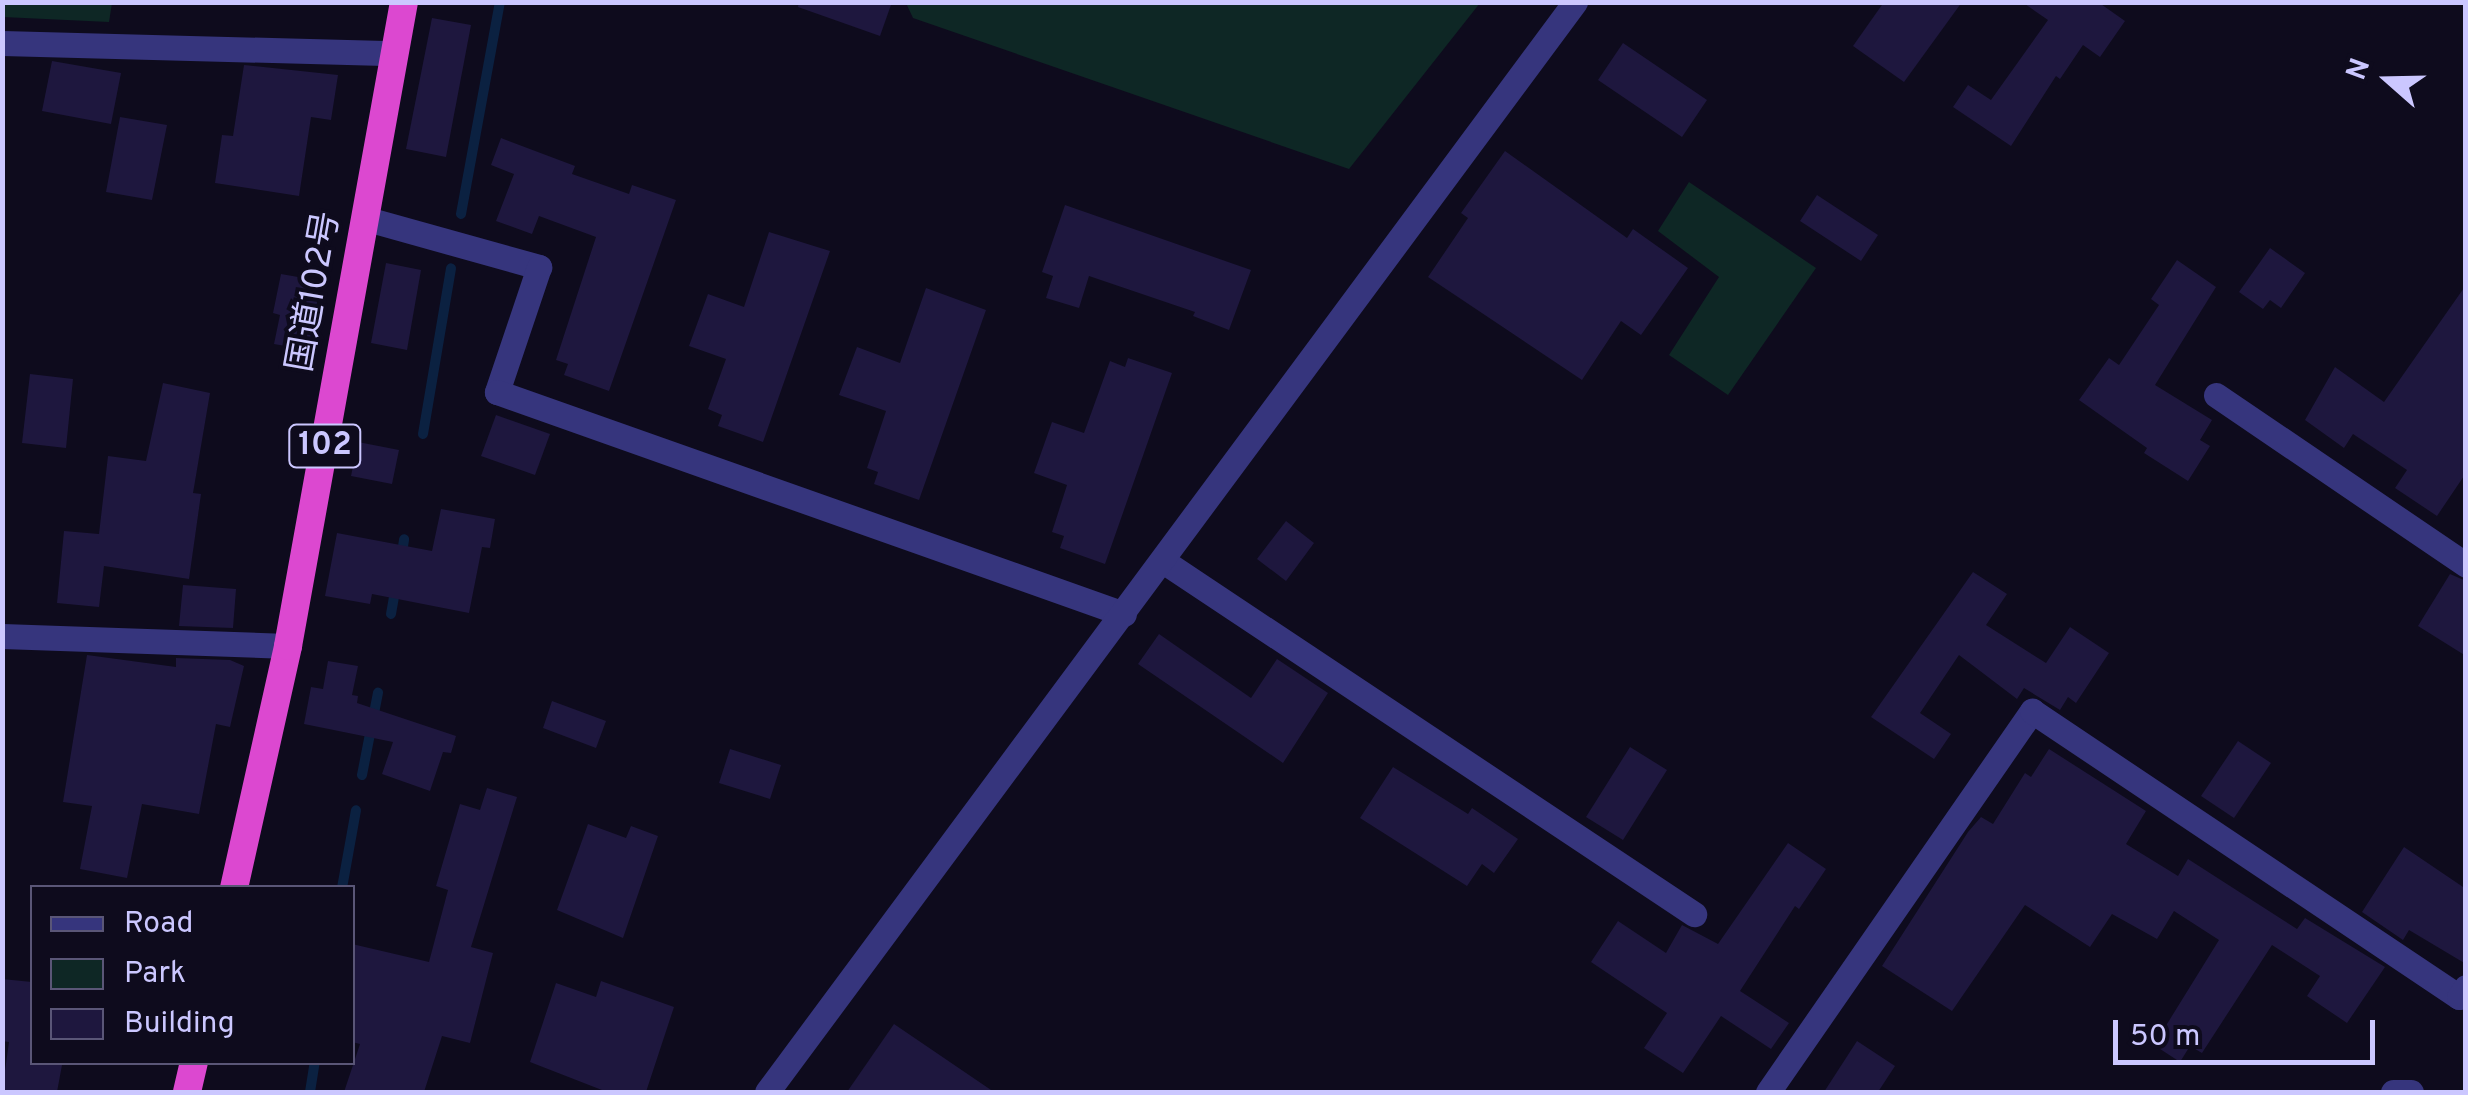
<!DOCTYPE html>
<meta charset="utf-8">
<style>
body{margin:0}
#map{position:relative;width:2468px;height:1095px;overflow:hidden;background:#0e0b1d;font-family:Overpass,"Noto Sans JP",sans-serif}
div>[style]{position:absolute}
.green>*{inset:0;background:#0e2725}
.stream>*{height:10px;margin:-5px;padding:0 5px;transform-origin:5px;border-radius:5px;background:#0b2141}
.building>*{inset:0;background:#1e173e}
.minor>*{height:25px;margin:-12.5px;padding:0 12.5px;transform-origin:12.5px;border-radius:12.5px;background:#36357d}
.tertiary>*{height:25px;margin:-12.5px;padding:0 12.5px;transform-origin:12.5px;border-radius:12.5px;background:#36357d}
.trunk>*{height:28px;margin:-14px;padding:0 14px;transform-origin:14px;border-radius:14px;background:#dc48d0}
span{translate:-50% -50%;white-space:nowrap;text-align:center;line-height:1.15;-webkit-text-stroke:8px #0e0b1d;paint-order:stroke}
.shield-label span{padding:2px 8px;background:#0e0b1d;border:2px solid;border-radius:8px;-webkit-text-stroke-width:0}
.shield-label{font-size:32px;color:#cbc7ff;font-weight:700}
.street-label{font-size:35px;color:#cbc7ff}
.frame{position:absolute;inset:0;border:5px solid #cbc7ff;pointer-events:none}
.legend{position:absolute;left:30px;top:885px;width:325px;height:180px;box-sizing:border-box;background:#0e0b1d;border:2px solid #5a5677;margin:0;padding:12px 18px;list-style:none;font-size:30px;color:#cbc7ff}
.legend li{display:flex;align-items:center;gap:20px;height:50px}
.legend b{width:50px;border:2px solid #5a5677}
.north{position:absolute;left:2338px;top:30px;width:100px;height:100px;-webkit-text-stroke:8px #0e0b1d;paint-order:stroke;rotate:290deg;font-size:28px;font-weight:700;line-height:40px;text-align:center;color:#cbc7ff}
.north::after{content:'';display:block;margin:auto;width:35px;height:45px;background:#cbc7ff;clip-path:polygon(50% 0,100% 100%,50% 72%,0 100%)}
.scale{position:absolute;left:2113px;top:1020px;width:262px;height:45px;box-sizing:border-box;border:5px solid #cbc7ff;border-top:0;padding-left:12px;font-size:30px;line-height:35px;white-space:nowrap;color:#cbc7ff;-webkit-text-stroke:8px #0e0b1d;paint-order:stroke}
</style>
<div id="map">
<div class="green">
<i style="clip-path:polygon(3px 3px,112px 2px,112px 3px,109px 22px,3px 17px)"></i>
<i style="clip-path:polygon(906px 3px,1480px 3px,1349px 169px,913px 18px)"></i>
<i style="clip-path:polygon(1689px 182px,1816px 268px,1728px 395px,1669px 355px,1719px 277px,1658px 231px)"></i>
</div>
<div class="stream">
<i style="left:461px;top:214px;width:216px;rotate:-79.6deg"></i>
<i style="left:423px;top:434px;width:168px;rotate:-80.4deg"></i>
<i style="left:401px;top:559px;width:20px;rotate:-81deg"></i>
<i style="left:391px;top:614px;width:28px;rotate:-80deg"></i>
<i style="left:362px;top:775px;width:84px;rotate:-79deg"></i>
<i style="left:342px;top:888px;width:79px;rotate:-79.8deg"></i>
<i style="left:310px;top:1092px;width:30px;rotate:-81deg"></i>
</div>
<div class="building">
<i style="clip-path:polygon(799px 2px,892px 2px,880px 36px,798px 7px)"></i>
<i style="clip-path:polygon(1884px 2px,1962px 2px,1904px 82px,1853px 46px)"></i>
<i style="clip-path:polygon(2022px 2px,2098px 2px,2125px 21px,2100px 57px,2083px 45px,2060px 79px,2056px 76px,2011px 146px,1953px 107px,1968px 85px,1991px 100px,2048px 20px)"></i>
<i style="clip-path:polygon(432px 18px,471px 25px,446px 157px,406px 149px)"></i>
<i style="clip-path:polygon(1623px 43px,1707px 100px,1682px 137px,1598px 80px)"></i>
<i style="clip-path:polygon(52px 61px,121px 73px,111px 124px,42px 111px)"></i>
<i style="clip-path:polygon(244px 65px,338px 75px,331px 120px,311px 117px,299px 196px,215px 183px,222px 135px,233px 136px)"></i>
<i style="clip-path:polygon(120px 117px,167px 125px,152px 200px,106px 192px)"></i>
<i style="clip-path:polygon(501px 138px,575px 166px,572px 174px,629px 194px,632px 185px,676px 200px,609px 391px,564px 375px,568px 364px,556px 360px,596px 237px,539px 216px,532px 234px,496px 221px,514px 174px,491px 165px)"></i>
<i style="clip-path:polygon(1505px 151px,1627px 238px,1633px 229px,1688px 268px,1641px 335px,1621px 321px,1582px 380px,1428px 277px,1468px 218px,1461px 213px)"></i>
<i style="clip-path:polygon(1817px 195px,1878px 235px,1861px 261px,1800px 221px)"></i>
<i style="clip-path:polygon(1065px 205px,1251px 270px,1229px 330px,1193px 316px,1195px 312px,1089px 276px,1079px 308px,1046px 298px,1053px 276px,1042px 272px)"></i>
<i style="clip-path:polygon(769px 232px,830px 251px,763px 442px,718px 426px,722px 415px,708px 409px,726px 359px,689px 346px,708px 294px,744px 307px)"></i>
<i style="clip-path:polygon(2270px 248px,2305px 273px,2281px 308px,2270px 300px,2263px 309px,2239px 292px)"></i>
<i style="clip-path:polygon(2177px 260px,2216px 287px,2155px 385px,2212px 420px,2200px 440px,2210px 446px,2188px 481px,2144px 453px,2147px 448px,2079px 400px,2109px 358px,2119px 365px,2159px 305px,2151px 299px)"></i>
<i style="clip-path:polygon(386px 263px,421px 270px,407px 350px,371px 343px)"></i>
<i style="clip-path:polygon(281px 274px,321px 281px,308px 350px,274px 344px,280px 315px,273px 313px)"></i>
<i style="clip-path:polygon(2466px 285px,2466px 473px,2437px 516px,2395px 488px,2407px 470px,2353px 434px,2344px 448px,2305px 420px,2335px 367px,2384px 402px)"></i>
<i style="clip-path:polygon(926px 288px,986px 310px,919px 500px,874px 484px,878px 472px,867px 468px,886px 411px,839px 395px,857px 347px,900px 363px)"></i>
<i style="clip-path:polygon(1128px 358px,1172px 373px,1105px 564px,1060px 548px,1064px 536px,1052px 532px,1067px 485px,1034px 473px,1052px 422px,1084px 433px,1110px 361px,1125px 367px)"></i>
<i style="clip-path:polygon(30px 374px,73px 379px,66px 448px,22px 443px)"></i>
<i style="clip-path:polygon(163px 383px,210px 393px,193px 493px,201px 494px,189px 579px,104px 566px,99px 607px,57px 603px,64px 531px,99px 534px,108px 456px,146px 461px)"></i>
<i style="clip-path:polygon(496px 415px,550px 434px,535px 475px,481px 456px)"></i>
<i style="clip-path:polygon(358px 442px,399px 450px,392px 484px,351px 476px)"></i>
<i style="clip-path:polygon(441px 509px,495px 519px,490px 548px,482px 547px,469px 613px,372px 594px,370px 604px,325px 596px,337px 533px,432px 551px)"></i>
<i style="clip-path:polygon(1286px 521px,1314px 543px,1286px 581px,1257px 559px)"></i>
<i style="clip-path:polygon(1973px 572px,2007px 594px,1986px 625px,2046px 663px,2070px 627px,2109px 653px,2076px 703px,2068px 697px,2060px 710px,2024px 688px,2017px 699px,1959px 655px,1920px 713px,1951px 734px,1934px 759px,1871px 717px)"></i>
<i style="clip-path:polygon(2450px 574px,2466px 581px,2466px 656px,2418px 626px)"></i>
<i style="clip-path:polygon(183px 585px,236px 589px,233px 628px,179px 626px)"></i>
<i style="clip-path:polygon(1159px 634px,1251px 698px,1277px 659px,1328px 693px,1283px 763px,1138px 664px)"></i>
<i style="clip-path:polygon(87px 655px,176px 667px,176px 658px,230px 660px,244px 666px,230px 727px,216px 724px,199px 814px,142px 804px,127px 878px,80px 869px,92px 806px,63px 802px)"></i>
<i style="clip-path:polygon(328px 661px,358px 666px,352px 695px,358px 696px,357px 703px,456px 736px,451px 753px,443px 752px,430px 791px,382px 774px,393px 742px,304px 724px,311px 687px,323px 689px)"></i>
<i style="clip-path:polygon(552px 701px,606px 721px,596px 748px,543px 728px)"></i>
<i style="clip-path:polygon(2238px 741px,2271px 763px,2234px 818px,2201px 796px)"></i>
<i style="clip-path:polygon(1630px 747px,1667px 770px,1623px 840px,1586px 817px)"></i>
<i style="clip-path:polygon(730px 749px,781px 765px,770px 799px,719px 783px)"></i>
<i style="clip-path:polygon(2049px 749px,2146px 811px,2126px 844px,2178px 876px,2188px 859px,2297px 929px,2305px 918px,2385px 967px,2347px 1023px,2307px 996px,2320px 976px,2272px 945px,2202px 1053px,2190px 1046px,2180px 1062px,2154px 1045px,2219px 940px,2174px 911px,2157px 939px,2112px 914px,2090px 947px,2025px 905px,1952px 1011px,1882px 966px,1968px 832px,1981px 817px,1993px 824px,2025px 773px,2031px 777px)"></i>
<i style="clip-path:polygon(1393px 767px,1468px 814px,1472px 808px,1518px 839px,1494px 873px,1482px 864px,1467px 886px,1360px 818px)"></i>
<i style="clip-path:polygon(487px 788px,517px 797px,471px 947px,493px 953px,470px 1043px,442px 1036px,424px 1092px,344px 1092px,360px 1044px,352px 1042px,352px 944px,429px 962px,448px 890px,436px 886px,460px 804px,480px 810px)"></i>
<i style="clip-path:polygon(588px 824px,626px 838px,631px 826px,658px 836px,623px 938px,557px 910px)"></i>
<i style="clip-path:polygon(1788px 843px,1826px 869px,1799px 909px,1795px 906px,1740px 991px,1789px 1023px,1771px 1049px,1721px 1016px,1683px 1073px,1644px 1048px,1667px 1013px,1591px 962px,1618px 921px,1666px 953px,1682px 925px,1718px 944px)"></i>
<i style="clip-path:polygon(2404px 847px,2466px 889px,2466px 964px,2409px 930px,2403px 940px,2362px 912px)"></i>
<i style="clip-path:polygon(2px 979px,32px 982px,32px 1062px,62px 1065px,57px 1092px,2px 1092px,9px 1042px,2px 1041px)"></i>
<i style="clip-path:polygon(601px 981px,674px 1007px,646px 1092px,607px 1092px,530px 1062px,556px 983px,596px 997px)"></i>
<i style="clip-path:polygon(894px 1024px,994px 1092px,847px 1092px)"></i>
<i style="clip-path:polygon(1857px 1041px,1895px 1066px,1878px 1092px,1824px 1092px)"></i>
</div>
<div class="minor">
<i style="left:2px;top:43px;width:392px;rotate:1.5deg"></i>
<i style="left:367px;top:219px;width:179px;rotate:15.6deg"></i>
<i style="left:539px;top:267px;width:132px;rotate:108.6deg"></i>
<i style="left:497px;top:392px;width:665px;rotate:19.5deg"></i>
<i style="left:2216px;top:395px;width:302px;rotate:34.2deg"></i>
<i style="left:1163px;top:561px;width:638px;rotate:33.62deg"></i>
<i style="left:2px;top:636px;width:286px;rotate:2deg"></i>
<i style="left:1768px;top:1092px;width:464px;rotate:-55.3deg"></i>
<i style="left:2032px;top:711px;width:514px;rotate:33.81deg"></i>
<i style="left:2459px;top:997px;width:12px;rotate:-55deg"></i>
<i style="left:2393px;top:1092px;width:18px"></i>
</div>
<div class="tertiary">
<i style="left:767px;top:1092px;width:1357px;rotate:-53.45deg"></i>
</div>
<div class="trunk">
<i style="left:234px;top:888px;width:248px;rotate:-77.4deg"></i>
<i style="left:288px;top:646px;width:654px;rotate:-79.79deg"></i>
<i style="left:187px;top:1092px;width:31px;rotate:-77deg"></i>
</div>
<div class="shield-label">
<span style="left:325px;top:446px">102</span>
</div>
<div class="street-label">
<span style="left:315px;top:292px;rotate:-80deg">国道102号</span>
</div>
<div class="frame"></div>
<ul class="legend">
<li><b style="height:12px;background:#36357d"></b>Road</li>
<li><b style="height:28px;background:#0e2725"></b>Park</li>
<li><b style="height:28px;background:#1e173e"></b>Building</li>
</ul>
<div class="north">N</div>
<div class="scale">50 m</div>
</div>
